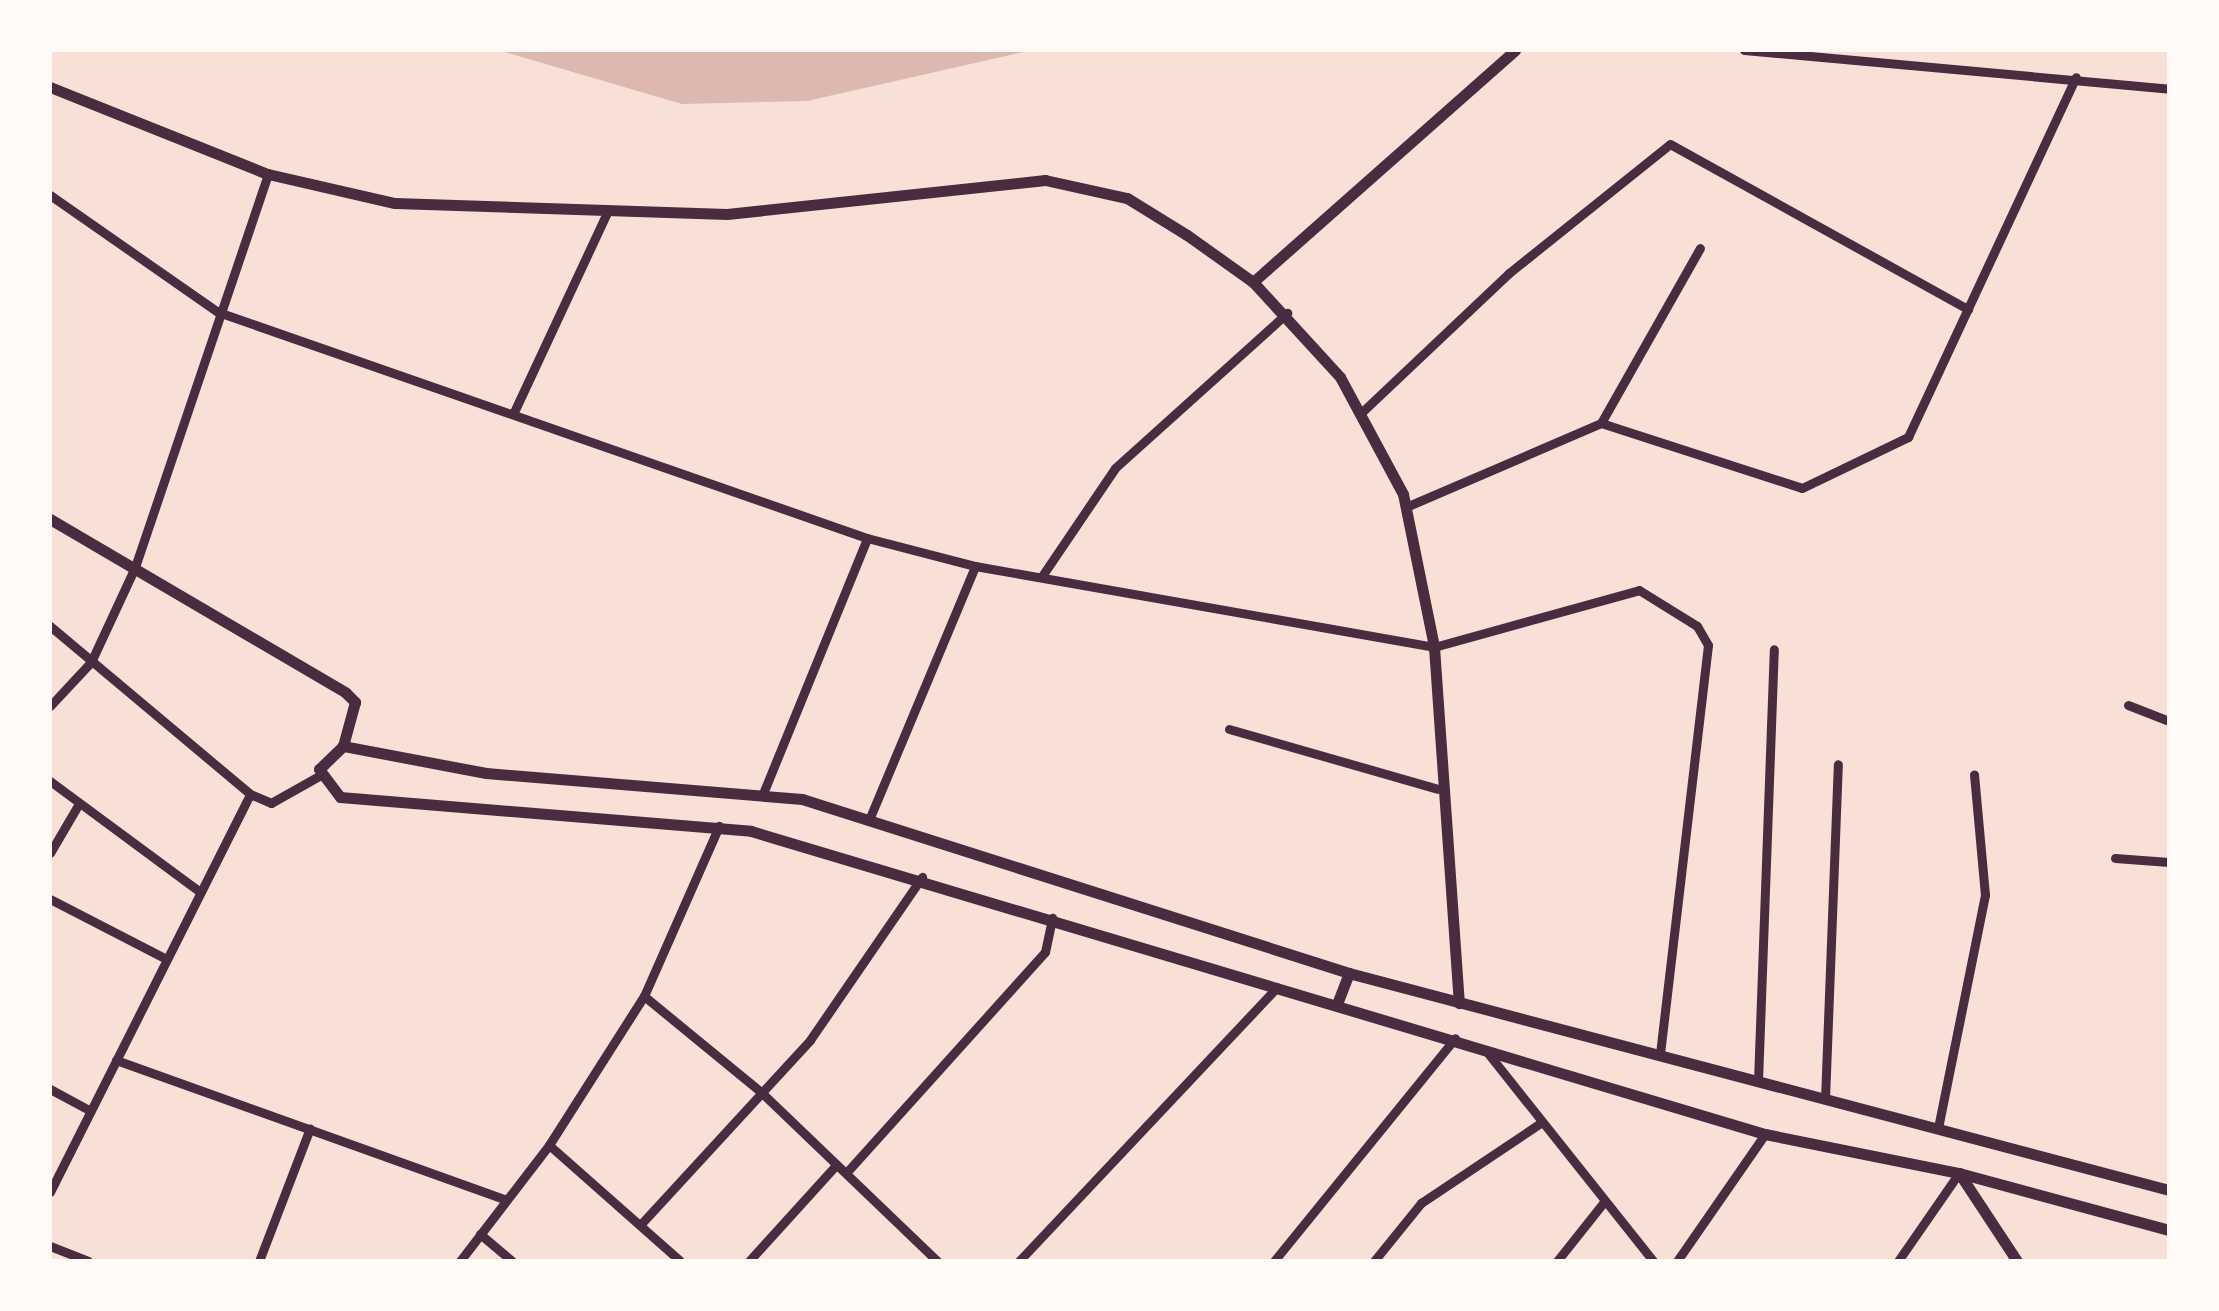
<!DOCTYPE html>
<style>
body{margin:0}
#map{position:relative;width:2219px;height:1311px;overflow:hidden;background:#f7e1d7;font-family:Mulish,sans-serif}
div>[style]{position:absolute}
.water>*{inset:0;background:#dcb8b0}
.minor>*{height:9px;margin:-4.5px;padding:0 4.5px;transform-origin:4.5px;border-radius:4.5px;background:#4a2c40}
.tertiary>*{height:11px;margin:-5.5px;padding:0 5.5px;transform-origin:5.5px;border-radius:5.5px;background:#4a2c40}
span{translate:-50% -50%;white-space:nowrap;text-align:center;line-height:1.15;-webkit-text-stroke:10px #fffaf5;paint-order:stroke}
.frame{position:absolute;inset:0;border:52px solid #fffaf5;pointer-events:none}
</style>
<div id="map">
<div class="water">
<i style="clip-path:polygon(498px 50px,1032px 50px,807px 101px,682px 104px)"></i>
</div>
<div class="minor">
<i style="left:1744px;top:50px;width:427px;rotate:5.2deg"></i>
<i style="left:50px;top:195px;width:205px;rotate:34.9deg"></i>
<i style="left:218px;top:312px;width:687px;rotate:19.2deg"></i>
<i style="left:867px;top:538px;width:112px;rotate:14.5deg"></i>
<i style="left:975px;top:566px;width:466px;rotate:10deg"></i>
<i style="left:1434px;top:647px;width:213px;rotate:-15.5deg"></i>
<i style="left:1639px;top:590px;width:68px;rotate:31.8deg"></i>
<i style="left:1697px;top:626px;width:22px;rotate:60deg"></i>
<i style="left:1708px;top:645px;width:413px;rotate:96.7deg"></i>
<i style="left:514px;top:412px;width:223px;rotate:-65deg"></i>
<i style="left:1362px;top:412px;width:202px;rotate:-43.4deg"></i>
<i style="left:1509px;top:273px;width:206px;rotate:-38.7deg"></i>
<i style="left:1670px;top:144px;width:341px;rotate:29deg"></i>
<i style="left:1601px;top:423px;width:211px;rotate:17.9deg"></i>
<i style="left:1802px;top:488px;width:118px;rotate:-25.7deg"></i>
<i style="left:1908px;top:437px;width:397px;rotate:-65deg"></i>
<i style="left:1406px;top:507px;width:212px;rotate:-23.3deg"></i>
<i style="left:1601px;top:423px;width:201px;rotate:-60.5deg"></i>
<i style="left:1042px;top:576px;width:130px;rotate:-55.9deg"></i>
<i style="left:1115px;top:468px;width:232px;rotate:-42deg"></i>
<i style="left:50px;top:626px;width:261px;rotate:40deg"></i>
<i style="left:2128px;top:705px;width:44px;rotate:21.3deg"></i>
<i style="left:50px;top:706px;width:60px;rotate:-47deg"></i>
<i style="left:91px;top:662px;width:105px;rotate:-65.1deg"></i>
<i style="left:135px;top:567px;width:415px;rotate:-71.3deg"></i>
<i style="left:1229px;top:729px;width:217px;rotate:16deg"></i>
<i style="left:50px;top:781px;width:187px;rotate:36.5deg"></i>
<i style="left:764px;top:791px;width:273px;rotate:-67.8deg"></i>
<i style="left:871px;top:815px;width:270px;rotate:-67.3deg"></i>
<i style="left:50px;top:853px;width:56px;rotate:-59.7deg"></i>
<i style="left:2115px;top:858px;width:54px;rotate:4.2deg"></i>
<i style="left:50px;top:899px;width:131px;rotate:27.3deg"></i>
<i style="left:644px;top:996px;width:153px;rotate:39.4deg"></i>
<i style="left:762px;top:1093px;width:243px;rotate:43.8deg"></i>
<i style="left:1487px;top:1052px;width:267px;rotate:51.5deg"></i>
<i style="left:116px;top:1060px;width:415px;rotate:19.7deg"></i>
<i style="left:1758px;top:1081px;width:432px;rotate:-87.9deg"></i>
<i style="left:50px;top:1089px;width:44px;rotate:28.3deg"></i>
<i style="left:1825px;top:1099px;width:335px;rotate:-87.8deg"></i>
<i style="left:1938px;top:1128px;width:238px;rotate:-78.6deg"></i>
<i style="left:1985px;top:895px;width:121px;rotate:-95.2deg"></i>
<i style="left:549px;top:1145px;width:175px;rotate:41.5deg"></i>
<i style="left:846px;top:1173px;width:297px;rotate:-48deg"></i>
<i style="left:1045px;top:952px;width:35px;rotate:-78deg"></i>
<i style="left:50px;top:1192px;width:445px;rotate:-63.3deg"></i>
<i style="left:250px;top:794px;width:23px;rotate:23deg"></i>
<i style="left:271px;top:803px;width:55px;rotate:-29.4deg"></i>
<i style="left:641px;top:1224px;width:250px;rotate:-47.4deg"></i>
<i style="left:810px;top:1040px;width:198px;rotate:-55.5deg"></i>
<i style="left:480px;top:1234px;width:42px;rotate:40.2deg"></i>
<i style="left:50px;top:1246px;width:41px;rotate:21.5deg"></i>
<i style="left:259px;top:1261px;width:142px;rotate:-69deg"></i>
<i style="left:460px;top:1261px;width:146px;rotate:-52.5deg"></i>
<i style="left:549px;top:1145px;width:177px;rotate:-57.5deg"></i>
<i style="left:644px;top:996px;width:186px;rotate:-66.2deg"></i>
<i style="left:749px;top:1261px;width:130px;rotate:-47.8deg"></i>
<i style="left:1019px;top:1261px;width:376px;rotate:-46.7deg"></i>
<i style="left:1274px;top:1261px;width:287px;rotate:-50.9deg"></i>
<i style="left:1374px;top:1261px;width:75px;rotate:-51deg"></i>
<i style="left:1421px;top:1203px;width:142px;rotate:-33.8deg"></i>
<i style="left:1557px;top:1261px;width:75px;rotate:-51.5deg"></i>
<i style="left:1677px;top:1261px;width:155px;rotate:-55.3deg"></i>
<i style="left:1898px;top:1261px;width:107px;rotate:-55.3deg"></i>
</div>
<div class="tertiary">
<i style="left:50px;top:87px;width:235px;rotate:21.8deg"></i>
<i style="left:268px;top:174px;width:130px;rotate:12.9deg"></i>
<i style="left:395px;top:203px;width:332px;rotate:1.9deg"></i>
<i style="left:727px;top:214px;width:320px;rotate:-6.1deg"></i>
<i style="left:1045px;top:180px;width:84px;rotate:12.4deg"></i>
<i style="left:1127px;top:198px;width:70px;rotate:31.7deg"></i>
<i style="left:1187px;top:235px;width:81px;rotate:35.5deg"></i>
<i style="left:1253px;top:282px;width:129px;rotate:47.5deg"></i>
<i style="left:1340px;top:377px;width:133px;rotate:61.7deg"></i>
<i style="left:1403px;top:494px;width:156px;rotate:78.5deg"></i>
<i style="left:1434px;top:647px;width:357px;rotate:86deg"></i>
<i style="left:1253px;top:282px;width:350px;rotate:-41.5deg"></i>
<i style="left:50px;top:519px;width:343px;rotate:30.4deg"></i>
<i style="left:346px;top:693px;width:13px;rotate:45deg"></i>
<i style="left:355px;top:702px;width:46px;rotate:105.3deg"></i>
<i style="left:1337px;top:1004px;width:33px;rotate:-69deg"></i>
<i style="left:1959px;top:1173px;width:105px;rotate:56.6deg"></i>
<i style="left:2169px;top:1190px;width:848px;rotate:-165.18deg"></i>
<i style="left:1349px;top:973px;width:574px;rotate:-162.35deg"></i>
<i style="left:802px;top:799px;width:317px;rotate:-175.3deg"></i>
<i style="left:486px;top:773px;width:146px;rotate:-169.3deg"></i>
<i style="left:343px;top:746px;width:33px;rotate:136deg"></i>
<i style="left:319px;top:769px;width:35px;rotate:53deg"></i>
<i style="left:340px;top:797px;width:412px;rotate:4.7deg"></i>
<i style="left:751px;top:831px;width:1058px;rotate:16.64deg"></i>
<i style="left:1765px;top:1134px;width:198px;rotate:11.4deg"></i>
<i style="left:1959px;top:1173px;width:218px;rotate:15.2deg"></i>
</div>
<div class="frame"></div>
</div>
